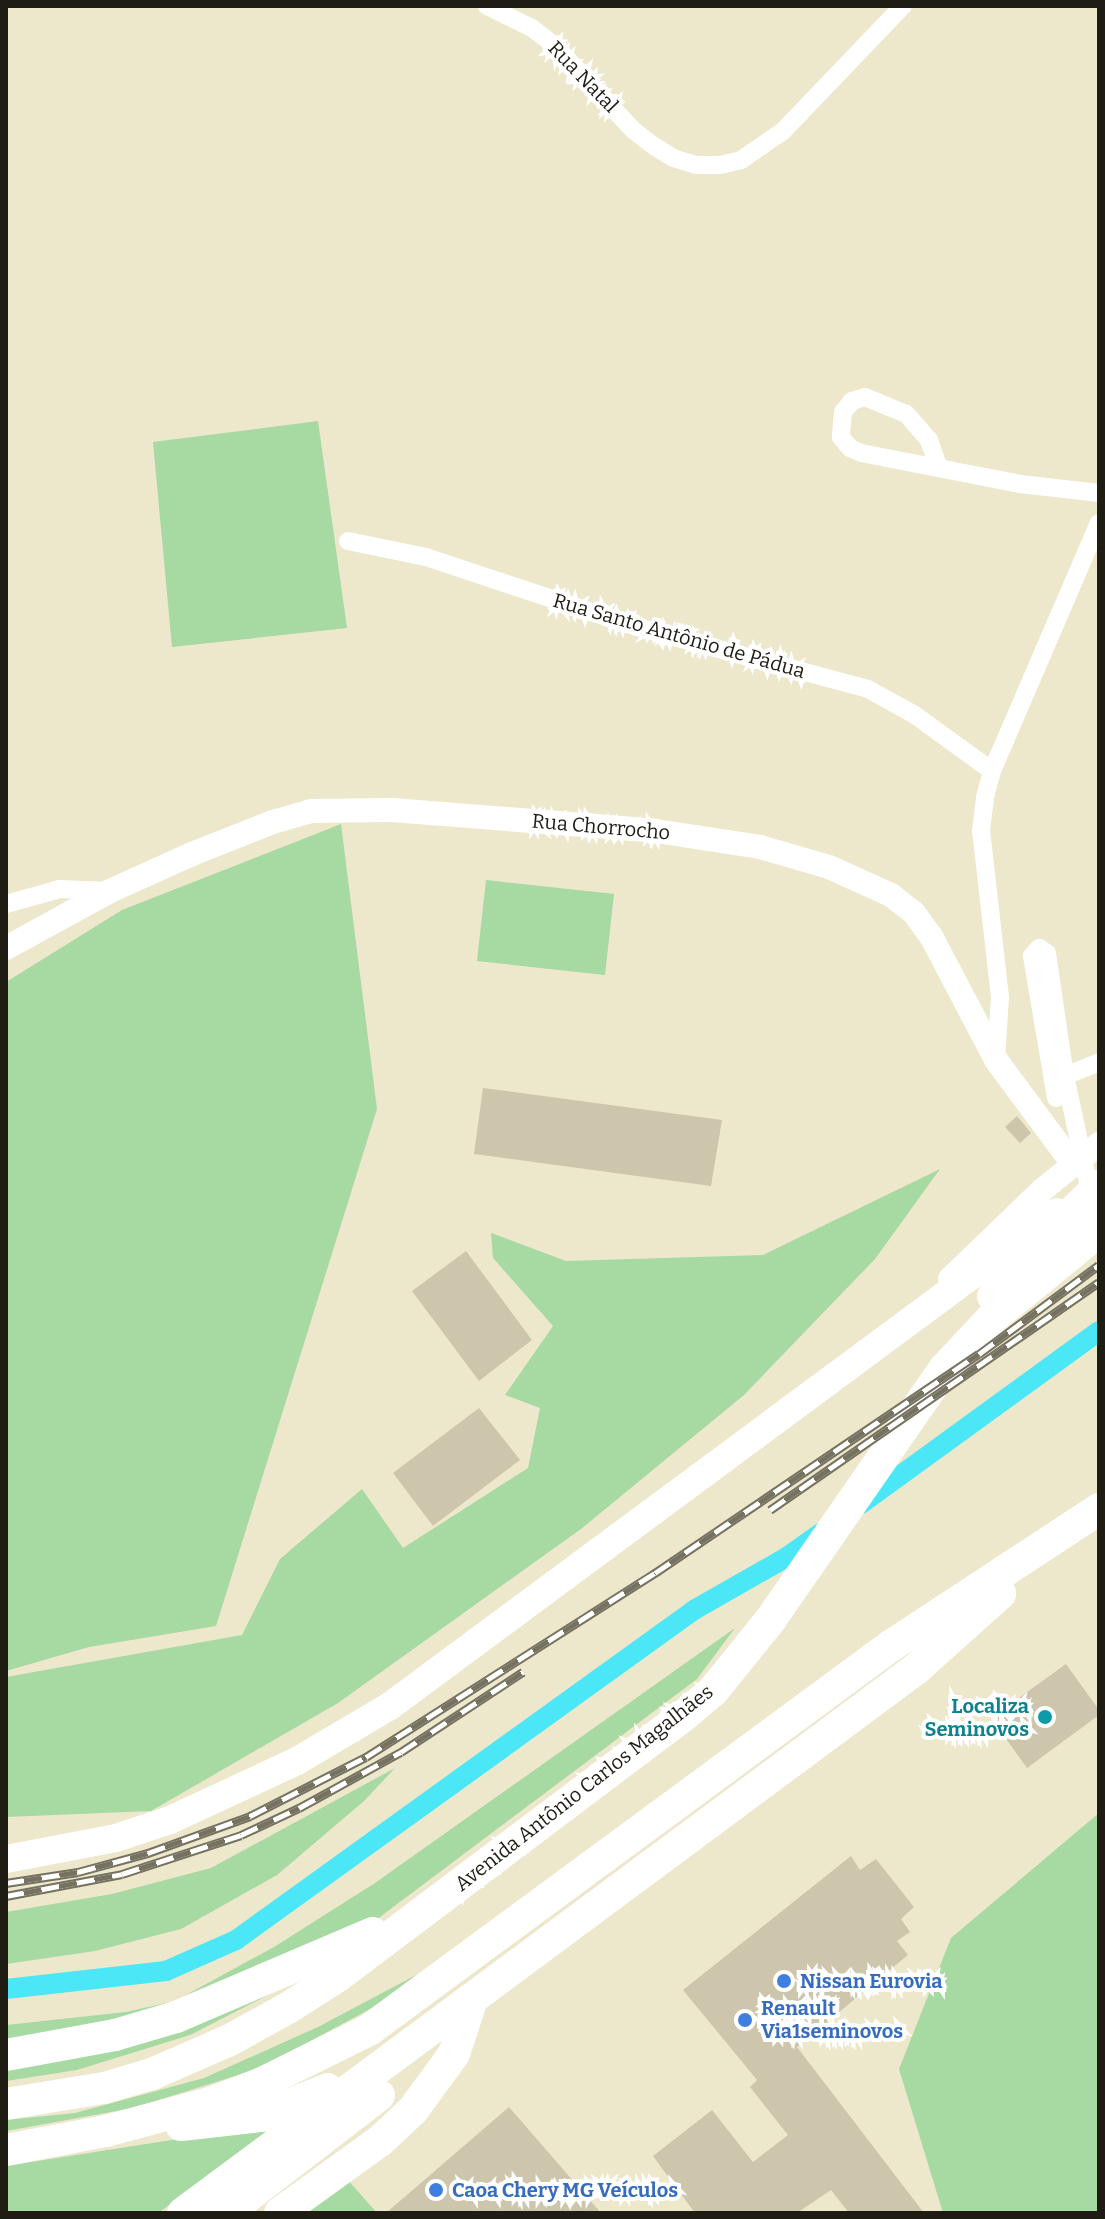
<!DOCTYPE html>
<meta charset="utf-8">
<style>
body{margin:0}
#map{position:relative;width:1105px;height:2219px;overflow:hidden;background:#ede7cc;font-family:Bitter,serif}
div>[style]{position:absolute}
.green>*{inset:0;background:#a7d9a3}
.canal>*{height:20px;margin:-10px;padding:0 10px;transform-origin:10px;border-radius:10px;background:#4be7f6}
.building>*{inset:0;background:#cdc6ad}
.street>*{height:18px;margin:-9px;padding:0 9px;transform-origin:9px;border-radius:9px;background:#fff}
.secondary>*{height:24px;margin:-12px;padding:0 12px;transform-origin:12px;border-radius:12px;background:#fff}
.primary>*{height:28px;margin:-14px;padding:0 14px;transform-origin:14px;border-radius:14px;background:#fff}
.highway>*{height:32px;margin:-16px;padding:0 16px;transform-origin:16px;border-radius:16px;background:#fff}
.rail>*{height:9px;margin-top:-4.5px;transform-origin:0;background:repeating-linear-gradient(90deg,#fff 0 18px,#767261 0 36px);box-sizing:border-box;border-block:2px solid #767261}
.dots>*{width:22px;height:22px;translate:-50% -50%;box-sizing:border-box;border:4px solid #fff;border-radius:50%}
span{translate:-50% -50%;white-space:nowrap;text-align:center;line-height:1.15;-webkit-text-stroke:8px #fff;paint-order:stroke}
.street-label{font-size:20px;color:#1f1c13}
.culture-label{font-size:20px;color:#0d838f;font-weight:700}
.right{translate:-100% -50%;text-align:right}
.shop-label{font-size:20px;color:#366cbe;font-weight:700}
.left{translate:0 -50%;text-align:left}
.frame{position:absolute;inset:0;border:8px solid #1f1c13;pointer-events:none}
</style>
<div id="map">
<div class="green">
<i style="clip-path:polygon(318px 421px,347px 628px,172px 647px,153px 442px)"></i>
<i style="clip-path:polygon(341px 824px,377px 1109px,216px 1626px,89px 1647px,6px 1671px,6px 982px,122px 910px)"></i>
<i style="clip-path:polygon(486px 880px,614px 894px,605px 975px,477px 961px)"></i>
<i style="clip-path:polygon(940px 1169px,875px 1259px,744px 1395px,581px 1529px,338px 1703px,151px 1811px,6px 1817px,6px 1677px,242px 1635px,280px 1559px,362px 1489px,403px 1548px,528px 1468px,540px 1408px,505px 1395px,553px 1326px,493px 1258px,491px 1233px,566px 1261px,763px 1255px)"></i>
<i style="clip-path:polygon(735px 1628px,697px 1679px,292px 1983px,190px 2035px,77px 2070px,6px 2081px,6px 2025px,126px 2012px,175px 2001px,274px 1947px,375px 1883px)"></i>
<i style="clip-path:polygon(395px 1768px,364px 1801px,277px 1875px,181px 1929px,95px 1951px,6px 1964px,6px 1912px,112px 1894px,211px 1868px)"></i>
<i style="clip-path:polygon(1099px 1813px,1099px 2213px,943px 2213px,899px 2069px,951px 1938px)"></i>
<i style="clip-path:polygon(418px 1974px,372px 2008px,258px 2069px,133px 2108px,6px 2131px,6px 2120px,75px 2113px,204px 2078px,318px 2027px)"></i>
<i style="clip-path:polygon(287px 2122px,158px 2213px,6px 2213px,6px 2166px)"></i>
<i style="clip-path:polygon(347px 2179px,377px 2213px,301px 2213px)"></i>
</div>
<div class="canal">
<i style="left:861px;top:1504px;width:294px;rotate:-36deg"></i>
<i style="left:6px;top:1989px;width:161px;rotate:-6.4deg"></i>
<i style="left:166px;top:1971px;width:77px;rotate:-23.9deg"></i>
<i style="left:236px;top:1940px;width:565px;rotate:-35.77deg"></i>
<i style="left:694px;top:1610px;width:107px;rotate:-29.7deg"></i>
<i style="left:787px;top:1557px;width:43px;rotate:-35.5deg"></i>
</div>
<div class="building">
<i style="clip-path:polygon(483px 1088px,722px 1120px,711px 1186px,474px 1154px)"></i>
<i style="clip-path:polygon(1017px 1116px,1031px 1133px,1020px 1143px,1005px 1127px)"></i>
<i style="clip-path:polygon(466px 1251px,532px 1340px,479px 1381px,412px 1291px)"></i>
<i style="clip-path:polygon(479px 1408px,520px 1460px,433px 1526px,393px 1473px)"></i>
<i style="clip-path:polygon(1066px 1664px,1099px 1710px,1099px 1715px,1027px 1768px,991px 1718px)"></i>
<i style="clip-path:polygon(851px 1856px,860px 1870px,876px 1859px,914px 1907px,901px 1919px,910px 1932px,897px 1941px,908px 1955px,797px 2047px,924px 2213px,849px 2213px,831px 2190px,797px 2213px,695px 2213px,653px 2156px,712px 2110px,753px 2162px,788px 2135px,750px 2087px,757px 2080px,683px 1990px)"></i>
<i style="clip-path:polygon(509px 2107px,601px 2213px,386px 2213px)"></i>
</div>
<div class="street">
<i style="left:487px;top:6px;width:50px;rotate:26.1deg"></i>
<i style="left:532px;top:28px;width:28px;rotate:38deg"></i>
<i style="left:554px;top:45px;width:115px;rotate:47.1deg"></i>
<i style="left:632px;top:129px;width:28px;rotate:38deg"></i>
<i style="left:654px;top:146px;width:22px;rotate:32deg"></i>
<i style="left:673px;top:158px;width:24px;rotate:17deg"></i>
<i style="left:696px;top:165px;width:24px"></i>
<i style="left:720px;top:165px;width:22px;rotate:-13deg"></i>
<i style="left:741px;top:160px;width:51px;rotate:-34.6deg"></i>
<i style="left:783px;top:131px;width:173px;rotate:-46.2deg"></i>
<i style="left:938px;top:466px;width:28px;rotate:-109deg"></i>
<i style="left:929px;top:440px;width:35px;rotate:-131deg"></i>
<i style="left:906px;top:414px;width:44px;rotate:-157.5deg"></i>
<i style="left:865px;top:397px;width:14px;rotate:163deg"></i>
<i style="left:852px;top:401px;width:14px;rotate:129deg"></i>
<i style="left:843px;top:412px;width:25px;rotate:95deg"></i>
<i style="left:841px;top:437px;width:14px;rotate:51deg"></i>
<i style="left:850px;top:448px;width:12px;rotate:24deg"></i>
<i style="left:861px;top:453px;width:162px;rotate:11deg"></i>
<i style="left:1020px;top:484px;width:80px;rotate:6.5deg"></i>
<i style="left:348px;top:541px;width:80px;rotate:11.6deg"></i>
<i style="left:426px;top:557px;width:222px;rotate:18.4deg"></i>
<i style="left:637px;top:627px;width:239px;rotate:15deg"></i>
<i style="left:868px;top:689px;width:54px;rotate:29deg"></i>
<i style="left:915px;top:715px;width:95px;rotate:36deg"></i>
<i style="left:6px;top:904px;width:56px;rotate:-15.5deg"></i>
<i style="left:60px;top:889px;width:50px;rotate:2.3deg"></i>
<i style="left:996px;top:1060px;width:63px;rotate:-86.4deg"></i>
<i style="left:1000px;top:997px;width:167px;rotate:-96.5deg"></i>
<i style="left:981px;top:831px;width:34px;rotate:-83deg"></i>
<i style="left:985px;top:797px;width:27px;rotate:-75deg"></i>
<i style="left:992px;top:771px;width:270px;rotate:-66.7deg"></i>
<i style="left:1065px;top:1076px;width:37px;rotate:-22deg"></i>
<i style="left:1056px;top:1098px;width:144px;rotate:-99.6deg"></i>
<i style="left:1032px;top:956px;width:11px;rotate:-49deg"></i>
<i style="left:1039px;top:948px;width:9px;rotate:32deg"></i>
<i style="left:1047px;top:953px;width:124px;rotate:81.7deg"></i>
<i style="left:1065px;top:1076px;width:133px;rotate:77.8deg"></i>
<i style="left:1093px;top:1206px;width:11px;rotate:56deg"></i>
</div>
<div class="secondary">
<i style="left:6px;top:948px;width:119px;rotate:-28.7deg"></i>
<i style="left:110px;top:891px;width:90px;rotate:-24.3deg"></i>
<i style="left:192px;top:854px;width:87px;rotate:-21.6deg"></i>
<i style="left:273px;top:822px;width:40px;rotate:-16deg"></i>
<i style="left:311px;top:811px;width:81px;rotate:-0.7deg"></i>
<i style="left:392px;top:810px;width:265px;rotate:4.5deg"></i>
<i style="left:656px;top:831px;width:105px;rotate:8.7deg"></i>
<i style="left:760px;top:847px;width:72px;rotate:16.2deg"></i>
<i style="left:829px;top:867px;width:68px;rotate:24.3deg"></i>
<i style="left:891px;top:895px;width:29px;rotate:38deg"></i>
<i style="left:914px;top:913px;width:29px;rotate:54deg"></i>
<i style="left:931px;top:936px;width:140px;rotate:62.3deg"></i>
<i style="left:996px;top:1060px;width:129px;rotate:53.5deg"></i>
<i style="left:950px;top:1279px;width:127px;rotate:-44deg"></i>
<i style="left:1041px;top:1191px;width:75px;rotate:-39deg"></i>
</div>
<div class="primary">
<i style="left:6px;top:1859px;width:112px;rotate:-10.8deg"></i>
<i style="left:116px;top:1838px;width:57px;rotate:-18.4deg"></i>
<i style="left:170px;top:1820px;width:140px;rotate:-24.9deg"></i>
<i style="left:297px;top:1761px;width:108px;rotate:-30.6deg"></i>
<i style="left:390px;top:1706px;width:830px;rotate:-36.52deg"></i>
</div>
<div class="highway">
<i style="left:993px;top:1296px;width:26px;rotate:-53deg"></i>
<i style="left:1009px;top:1275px;width:127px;rotate:-44.7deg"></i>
<i style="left:6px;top:2055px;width:111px;rotate:-10.4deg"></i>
<i style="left:115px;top:2035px;width:64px;rotate:-16.4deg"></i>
<i style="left:176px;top:2017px;width:214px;rotate:-23.1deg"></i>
<i style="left:6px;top:2104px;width:99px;rotate:-9.3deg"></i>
<i style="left:104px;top:2088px;width:50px;rotate:-16.3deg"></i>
<i style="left:152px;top:2074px;width:85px;rotate:-23.6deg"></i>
<i style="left:230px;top:2040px;width:66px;rotate:-28.9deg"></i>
<i style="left:288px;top:2008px;width:59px;rotate:-32.6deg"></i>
<i style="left:338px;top:1976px;width:431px;rotate:-37deg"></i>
<i style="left:682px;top:1717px;width:40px;rotate:-40deg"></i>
<i style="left:713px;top:1691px;width:92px;rotate:-51.1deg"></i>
<i style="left:771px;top:1619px;width:305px;rotate:-55.3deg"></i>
<i style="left:945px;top:1368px;width:66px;rotate:-46.8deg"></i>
<i style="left:990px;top:1320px;width:141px;rotate:-39.2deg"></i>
<i style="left:181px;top:2125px;width:81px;rotate:-6.4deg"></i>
<i style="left:261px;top:2116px;width:72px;rotate:-21.9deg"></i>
<i style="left:6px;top:2150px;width:102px;rotate:-10.8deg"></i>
<i style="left:106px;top:2131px;width:108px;rotate:-15.1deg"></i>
<i style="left:210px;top:2103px;width:56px;rotate:-21deg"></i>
<i style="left:262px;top:2083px;width:119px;rotate:-26.4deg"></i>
<i style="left:369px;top:2030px;width:649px;rotate:-36.36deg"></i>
<i style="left:892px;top:1645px;width:248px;rotate:-33.3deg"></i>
<i style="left:183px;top:2213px;width:913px;rotate:-36.58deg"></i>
<i style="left:916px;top:1669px;width:113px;rotate:-41.8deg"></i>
<i style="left:226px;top:2213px;width:193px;rotate:-37.6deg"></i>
<i style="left:280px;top:2213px;width:123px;rotate:-35.8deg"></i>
<i style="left:380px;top:2141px;width:45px;rotate:-43.2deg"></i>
<i style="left:413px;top:2110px;width:69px;rotate:-53.8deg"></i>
<i style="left:454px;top:2054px;width:55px;rotate:-71.9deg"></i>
</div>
<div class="rail">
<i style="left:770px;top:1510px;width:400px;rotate:-34.7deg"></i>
<i style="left:6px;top:1883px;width:73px;rotate:-8.7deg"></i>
<i style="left:78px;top:1872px;width:73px;rotate:-15.2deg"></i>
<i style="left:148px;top:1853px;width:109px;rotate:-19.9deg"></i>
<i style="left:250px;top:1816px;width:130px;rotate:-27deg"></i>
<i style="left:366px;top:1757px;width:343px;rotate:-32.5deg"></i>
<i style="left:655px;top:1573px;width:391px;rotate:-34.1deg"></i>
<i style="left:979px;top:1354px;width:149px;rotate:-36.6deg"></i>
<i style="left:6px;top:1896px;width:118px;rotate:-10.7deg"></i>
<i style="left:122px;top:1874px;width:125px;rotate:-18.1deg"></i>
<i style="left:241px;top:1835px;width:64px;rotate:-25deg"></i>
<i style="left:299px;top:1808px;width:116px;rotate:-28.8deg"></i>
<i style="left:401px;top:1752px;width:146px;rotate:-33.3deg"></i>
</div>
<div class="dots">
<i style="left:1045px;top:1717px;background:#0f9aa8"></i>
<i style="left:784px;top:1981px;background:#3f7fe0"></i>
<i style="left:745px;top:2020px;background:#3f7fe0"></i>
<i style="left:436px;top:2190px;background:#3f7fe0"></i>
</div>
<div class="street-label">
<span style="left:583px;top:77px;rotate:46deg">Rua Natal</span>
<span style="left:679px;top:636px;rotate:16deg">Rua Santo Antônio de Pádua</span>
<span style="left:601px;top:827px;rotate:5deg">Rua Chorrocho</span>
<span style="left:584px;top:1788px;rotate:-38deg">Avenida Antônio Carlos Magalhães</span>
</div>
<div class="culture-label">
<span class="right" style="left:1029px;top:1718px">Localiza<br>Seminovos</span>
</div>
<div class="shop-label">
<span class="left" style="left:800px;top:1981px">Nissan Eurovia</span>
<span class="left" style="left:761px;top:2020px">Renault<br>Via1seminovos</span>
<span class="left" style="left:452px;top:2190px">Caoa Chery MG Veículos</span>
</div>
<div class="frame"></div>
</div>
